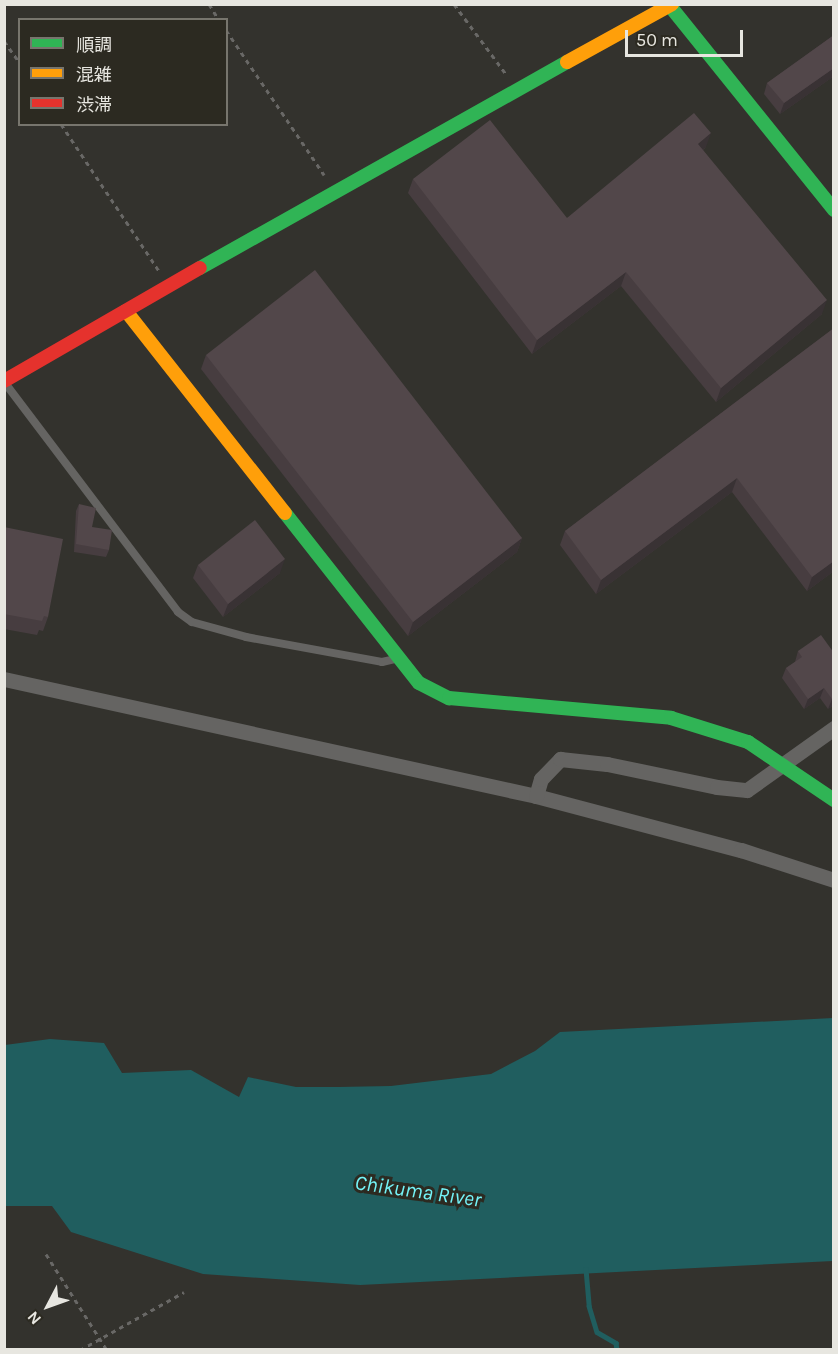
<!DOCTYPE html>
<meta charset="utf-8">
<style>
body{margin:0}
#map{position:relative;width:838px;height:1354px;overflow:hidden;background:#33322d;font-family:Karla,"Noto Sans JP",sans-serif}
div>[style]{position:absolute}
.water>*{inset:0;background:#205e5f}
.stream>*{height:4.5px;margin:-2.25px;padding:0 2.25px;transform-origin:2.25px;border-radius:2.25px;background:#205e5f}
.path>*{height:3px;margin-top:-1.5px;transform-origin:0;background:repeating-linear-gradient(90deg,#696866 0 4.5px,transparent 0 9px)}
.lane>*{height:8px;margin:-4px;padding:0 4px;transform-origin:4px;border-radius:4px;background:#656462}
.street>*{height:15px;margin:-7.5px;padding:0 7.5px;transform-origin:7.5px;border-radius:7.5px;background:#656462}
.fast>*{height:14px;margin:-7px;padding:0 7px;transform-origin:7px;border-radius:7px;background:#30b455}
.slow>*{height:14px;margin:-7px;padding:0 7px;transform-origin:7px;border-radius:7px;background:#ff9f0a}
.jam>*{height:14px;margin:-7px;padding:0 7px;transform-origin:7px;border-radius:7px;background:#e5322d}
.wall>*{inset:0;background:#473d40}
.shaded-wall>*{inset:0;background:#393234}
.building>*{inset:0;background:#52474a}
span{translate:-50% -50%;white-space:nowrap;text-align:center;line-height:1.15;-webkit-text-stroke:6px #2c2a21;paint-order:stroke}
.water-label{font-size:21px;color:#74f3f7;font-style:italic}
.frame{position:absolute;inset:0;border:6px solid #e7e6e0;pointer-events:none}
.legend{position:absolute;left:18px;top:18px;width:210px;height:108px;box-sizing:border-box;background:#2c2a21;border:2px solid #77756d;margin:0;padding:8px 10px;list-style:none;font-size:18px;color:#e7e6e0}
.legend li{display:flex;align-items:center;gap:12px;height:30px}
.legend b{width:30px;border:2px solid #77756d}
.north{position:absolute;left:18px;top:1276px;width:60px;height:60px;-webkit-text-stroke:4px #2c2a21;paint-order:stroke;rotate:229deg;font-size:16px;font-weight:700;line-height:24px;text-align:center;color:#e7e6e0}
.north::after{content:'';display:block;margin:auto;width:21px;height:27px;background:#e7e6e0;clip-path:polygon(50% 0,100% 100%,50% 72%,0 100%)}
.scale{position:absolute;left:625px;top:30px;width:118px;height:27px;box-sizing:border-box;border:3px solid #e7e6e0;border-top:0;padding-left:8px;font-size:18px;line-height:21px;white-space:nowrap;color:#e7e6e0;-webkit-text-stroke:4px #2c2a21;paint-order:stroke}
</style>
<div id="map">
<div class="water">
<i style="clip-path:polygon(833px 1018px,833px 1261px,360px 1285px,203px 1274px,71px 1232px,52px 1206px,5px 1206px,5px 1045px,50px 1039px,104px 1043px,122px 1073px,191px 1070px,239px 1097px,248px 1077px,296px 1087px,338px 1087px,391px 1086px,491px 1074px,535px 1051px,560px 1032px)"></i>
</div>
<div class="stream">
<i style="left:586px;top:1269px;width:37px;rotate:85deg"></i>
<i style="left:589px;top:1306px;width:27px;rotate:73deg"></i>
<i style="left:597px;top:1332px;width:22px;rotate:30deg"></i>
<i style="left:616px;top:1343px;width:7px;rotate:82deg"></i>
</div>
<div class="path">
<i style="left:209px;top:4px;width:19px;rotate:58deg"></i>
<i style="left:454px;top:4px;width:87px;rotate:53.4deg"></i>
<i style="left:226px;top:30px;width:175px;rotate:55.9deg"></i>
<i style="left:4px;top:41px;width:27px;rotate:54deg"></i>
<i style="left:61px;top:124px;width:177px;rotate:56.3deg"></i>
<i style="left:46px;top:1254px;width:114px;rotate:57.6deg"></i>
<i style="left:80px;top:1350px;width:119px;rotate:-29.1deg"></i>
</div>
<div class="lane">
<i style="left:5px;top:383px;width:287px;rotate:52.9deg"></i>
<i style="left:178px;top:612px;width:17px;rotate:36deg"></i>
<i style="left:192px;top:622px;width:56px;rotate:15.5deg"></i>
<i style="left:246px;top:637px;width:138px;rotate:10.4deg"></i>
<i style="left:382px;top:662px;width:13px;rotate:-13deg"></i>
</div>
<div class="street">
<i style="left:4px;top:679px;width:545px;rotate:12.4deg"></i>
<i style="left:536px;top:796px;width:212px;rotate:14.8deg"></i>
<i style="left:741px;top:850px;width:98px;rotate:17.9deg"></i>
<i style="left:536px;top:796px;width:18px;rotate:-74deg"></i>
<i style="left:541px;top:779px;width:28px;rotate:-46deg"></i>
<i style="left:560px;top:759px;width:47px;rotate:6.1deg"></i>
<i style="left:607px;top:764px;width:112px;rotate:11.8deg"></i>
<i style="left:717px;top:787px;width:30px;rotate:6deg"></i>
<i style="left:747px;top:790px;width:107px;rotate:-35.5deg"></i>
</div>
<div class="fast">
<i style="left:670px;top:6px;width:262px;rotate:51.2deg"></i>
<i style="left:200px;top:268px;width:421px;rotate:-29.3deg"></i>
<i style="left:285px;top:513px;width:216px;rotate:51.8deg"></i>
<i style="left:419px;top:683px;width:34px;rotate:27deg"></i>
<i style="left:449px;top:698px;width:223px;rotate:5.1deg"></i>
<i style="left:671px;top:718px;width:81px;rotate:17.3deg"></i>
<i style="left:748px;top:742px;width:104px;rotate:34deg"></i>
</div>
<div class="slow">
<i style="left:567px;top:62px;width:120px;rotate:-28.9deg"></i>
<i style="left:126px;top:311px;width:257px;rotate:51.8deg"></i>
</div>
<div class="jam">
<i style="left:4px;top:381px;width:226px;rotate:-30deg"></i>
</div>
<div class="wall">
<i style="clip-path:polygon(834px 35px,834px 76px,780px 114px,764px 94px,767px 83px)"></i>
<i style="clip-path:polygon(706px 147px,703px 150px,822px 314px,716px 402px,621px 286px,532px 354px,408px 193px,413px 179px,567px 218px)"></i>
<i style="clip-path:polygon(834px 328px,834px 571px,807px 591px,732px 492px,596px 594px,560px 545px,565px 531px)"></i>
<i style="clip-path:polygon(206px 355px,522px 538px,517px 552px,408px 636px,201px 369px)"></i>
<i style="clip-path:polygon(79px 504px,92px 527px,109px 550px,106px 557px,74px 552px,76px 511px)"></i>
<i style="clip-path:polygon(4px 527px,48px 617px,43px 631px,39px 630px,37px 635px,4px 629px)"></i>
<i style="clip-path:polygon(198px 565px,280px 573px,223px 617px,193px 578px)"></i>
<i style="clip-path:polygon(798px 651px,834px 653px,834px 705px,828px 709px,820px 698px,804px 709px,782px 678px,786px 668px,795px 662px)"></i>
</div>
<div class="shaded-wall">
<i style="clip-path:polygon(834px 68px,834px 76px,780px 114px,784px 103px)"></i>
<i style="clip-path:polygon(711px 133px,706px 147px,693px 158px,698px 144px)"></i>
<i style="clip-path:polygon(626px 272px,621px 286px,532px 354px,537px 340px)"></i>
<i style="clip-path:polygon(827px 300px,822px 314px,716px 402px,721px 388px)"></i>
<i style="clip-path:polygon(737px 478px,732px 492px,596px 594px,601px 580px)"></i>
<i style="clip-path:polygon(522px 538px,517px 552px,408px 636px,413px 622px)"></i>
<i style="clip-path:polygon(285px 559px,280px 573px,223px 617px,228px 604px)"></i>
<i style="clip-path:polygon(834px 561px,834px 571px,807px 591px,812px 577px)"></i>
<i style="clip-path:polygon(824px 688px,820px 698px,804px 709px,808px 699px)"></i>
<i style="clip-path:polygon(834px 698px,834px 705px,828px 709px,832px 699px)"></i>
</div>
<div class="building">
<i style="clip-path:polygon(834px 35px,834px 68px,784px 103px,767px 83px)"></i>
<i style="clip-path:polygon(694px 113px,711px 133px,698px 144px,827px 300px,721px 388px,626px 272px,537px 340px,413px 179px,490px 120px,567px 218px)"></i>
<i style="clip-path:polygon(315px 270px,522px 538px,413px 622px,206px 355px)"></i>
<i style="clip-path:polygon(834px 328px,834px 561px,812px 577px,737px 478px,601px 580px,565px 531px)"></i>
<i style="clip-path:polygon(79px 504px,96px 508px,92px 527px,112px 530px,109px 550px,76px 544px)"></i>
<i style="clip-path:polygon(255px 520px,285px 559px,228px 604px,198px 565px)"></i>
<i style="clip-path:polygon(4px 527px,63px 539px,48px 617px,44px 616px,42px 621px,4px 614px)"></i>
<i style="clip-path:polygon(821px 635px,834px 653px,834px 698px,832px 699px,824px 688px,808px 699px,786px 668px,802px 657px,798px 651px)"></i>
</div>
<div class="water-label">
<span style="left:418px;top:1191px;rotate:8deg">Chikuma River</span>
</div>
<div class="frame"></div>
<ul class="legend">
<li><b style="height:8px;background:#30b455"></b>順調</li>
<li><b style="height:8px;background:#ff9f0a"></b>混雑</li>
<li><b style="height:8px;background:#e5322d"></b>渋滞</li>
</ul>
<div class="north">N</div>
<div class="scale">50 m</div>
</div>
